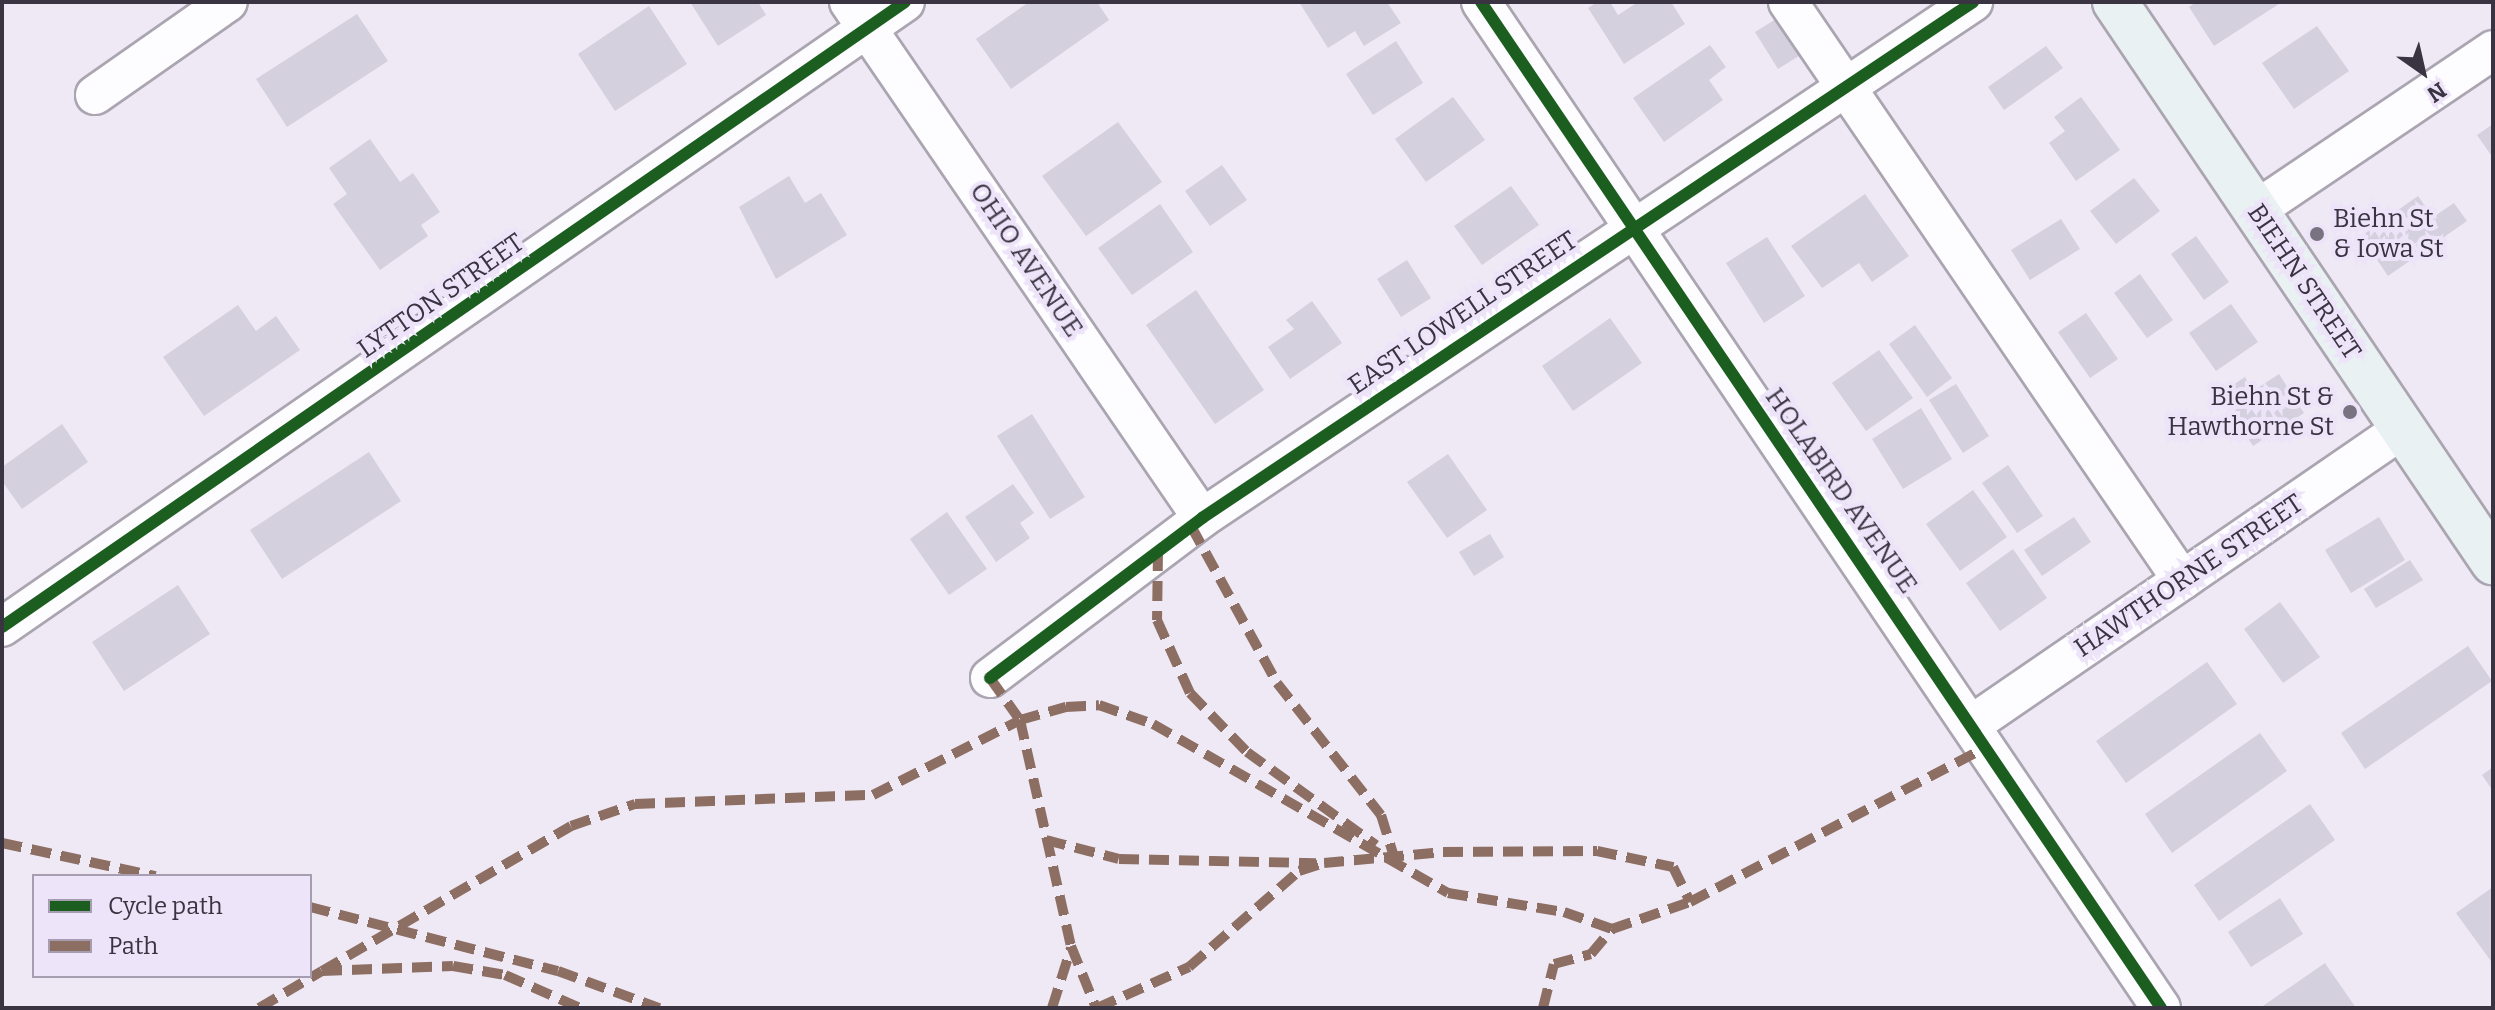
<!DOCTYPE html>
<style>
body{margin:0}
#map{position:relative;width:2495px;height:1010px;overflow:hidden;background:#efe9f5;font-family:Bitter,serif}
div>[style]{position:absolute}
.building>*{inset:0;background:#d4d0de}
.roads{filter:drop-shadow(2px 0 #aaa5b0) drop-shadow(-2px 0 #aaa5b0) drop-shadow(0 2px #aaa5b0) drop-shadow(0 -2px #aaa5b0)}
.street>*{height:38px;margin:-19px;padding:0 19px;transform-origin:19px;border-radius:19px;background:#fdfcfe}
.secondary>*{height:44px;margin:-22px;padding:0 22px;transform-origin:22px;border-radius:22px;background:#eaf1f2}
.quiet>*{height:10px;margin-top:-5px;transform-origin:0;background:repeating-linear-gradient(90deg,#8d6e63 0 20px,transparent 0 30px)}
.cycleway>*{height:12px;margin:-6px;padding:0 6px;transform-origin:6px;border-radius:6px;background:#1b5e20}
.dots>*{width:22px;height:22px;translate:-50% -50%;box-sizing:border-box;border:4px solid #eee4fa;border-radius:50%}
span{translate:-50% -50%;white-space:nowrap;text-align:center;line-height:1.15;-webkit-text-stroke:8px #eee4fa;paint-order:stroke}
.poi-label{font-size:26px;color:#3a3442}
.left{translate:0 -50%;text-align:left}
.right{translate:-100% -50%;text-align:right}
.street-label{font-size:26px;color:#3a3442}
.frame{position:absolute;inset:0;border:4px solid #3a3442;pointer-events:none}
.legend{position:absolute;left:32px;top:874px;width:280px;height:104px;box-sizing:border-box;background:#eee4fa;border:2px solid #a69eb0;margin:0;padding:10px 14px;list-style:none;font-size:24px;color:#3a3442}
.legend li{display:flex;align-items:center;gap:16px;height:40px}
.legend b{width:40px;border:2px solid #a69eb0}
.north{position:absolute;left:2383px;top:32px;width:80px;height:80px;-webkit-text-stroke:6px #eee4fa;paint-order:stroke;rotate:146deg;font-size:22px;font-weight:700;line-height:32px;text-align:center;color:#3a3442}
.north::after{content:'';display:block;margin:auto;width:28px;height:36px;background:#3a3442;clip-path:polygon(50% 0,100% 100%,50% 72%,0 100%)}
</style>
<div id="map">
<div class="building">
<i style="clip-path:polygon(690px 2px,758px 2px,766px 15px,718px 46px)"></i>
<i style="clip-path:polygon(1029px 2px,1097px 2px,1109px 20px,1011px 89px,976px 39px)"></i>
<i style="clip-path:polygon(1299px 2px,1387px 2px,1401px 23px,1364px 46px,1355px 31px,1328px 48px)"></i>
<i style="clip-path:polygon(1597px 2px,1610px 2px,1618px 15px,1638px 2px,1671px 2px,1685px 24px,1624px 64px,1588px 8px)"></i>
<i style="clip-path:polygon(2196px 2px,2282px 2px,2214px 46px,2189px 7px)"></i>
<i style="clip-path:polygon(649px 6px,687px 64px,615px 111px,578px 54px)"></i>
<i style="clip-path:polygon(357px 14px,388px 61px,287px 127px,256px 79px)"></i>
<i style="clip-path:polygon(1784px 14px,1807px 51px,1778px 69px,1755px 32px)"></i>
<i style="clip-path:polygon(2317px 26px,2349px 71px,2294px 109px,2262px 63px)"></i>
<i style="clip-path:polygon(1396px 41px,1423px 83px,1373px 115px,1346px 74px)"></i>
<i style="clip-path:polygon(1710px 45px,1726px 67px,1709px 80px,1723px 100px,1664px 142px,1633px 98px)"></i>
<i style="clip-path:polygon(2046px 46px,2063px 68px,2004px 110px,1988px 87px)"></i>
<i style="clip-path:polygon(1453px 97px,1485px 140px,1426px 182px,1395px 139px)"></i>
<i style="clip-path:polygon(2081px 97px,2120px 150px,2076px 181px,2049px 143px,2065px 131px,2054px 117px)"></i>
<i style="clip-path:polygon(1118px 122px,1162px 182px,1086px 236px,1042px 176px)"></i>
<i style="clip-path:polygon(2493px 124px,2493px 158px,2477px 135px)"></i>
<i style="clip-path:polygon(370px 139px,400px 182px,413px 173px,440px 212px,421px 225px,428px 236px,380px 270px,333px 204px,347px 194px,329px 168px)"></i>
<i style="clip-path:polygon(1222px 165px,1247px 200px,1210px 226px,1185px 191px)"></i>
<i style="clip-path:polygon(789px 176px,805px 203px,821px 193px,847px 235px,776px 279px,739px 207px)"></i>
<i style="clip-path:polygon(2134px 178px,2160px 211px,2116px 244px,2090px 211px)"></i>
<i style="clip-path:polygon(1511px 186px,1539px 225px,1482px 265px,1454px 226px)"></i>
<i style="clip-path:polygon(1865px 194px,1909px 256px,1872px 282px,1859px 263px,1822px 288px,1791px 246px)"></i>
<i style="clip-path:polygon(2418px 196px,2433px 217px,2454px 203px,2467px 221px,2388px 276px,2361px 236px)"></i>
<i style="clip-path:polygon(1160px 204px,1193px 252px,1132px 295px,1098px 248px)"></i>
<i style="clip-path:polygon(2061px 219px,2080px 249px,2030px 280px,2011px 250px)"></i>
<i style="clip-path:polygon(2196px 236px,2229px 282px,2204px 300px,2171px 254px)"></i>
<i style="clip-path:polygon(1767px 237px,1805px 296px,1764px 323px,1726px 263px)"></i>
<i style="clip-path:polygon(1407px 260px,1431px 298px,1401px 317px,1377px 279px)"></i>
<i style="clip-path:polygon(2140px 274px,2173px 320px,2147px 338px,2114px 293px)"></i>
<i style="clip-path:polygon(1196px 290px,1264px 390px,1215px 424px,1146px 325px)"></i>
<i style="clip-path:polygon(1312px 301px,1342px 343px,1290px 379px,1268px 347px,1294px 329px,1286px 320px)"></i>
<i style="clip-path:polygon(2231px 304px,2258px 342px,2216px 371px,2189px 333px)"></i>
<i style="clip-path:polygon(238px 305px,256px 331px,276px 316px,300px 350px,204px 416px,163px 357px)"></i>
<i style="clip-path:polygon(2086px 313px,2118px 359px,2090px 378px,2058px 332px)"></i>
<i style="clip-path:polygon(1610px 318px,1642px 363px,1573px 411px,1542px 366px)"></i>
<i style="clip-path:polygon(1915px 325px,1952px 378px,1927px 397px,1889px 344px)"></i>
<i style="clip-path:polygon(1879px 350px,1913px 398px,1866px 431px,1832px 383px)"></i>
<i style="clip-path:polygon(2279px 374px,2304px 413px,2253px 446px,2219px 394px,2245px 377px,2253px 391px)"></i>
<i style="clip-path:polygon(1956px 384px,1989px 436px,1963px 453px,1929px 400px)"></i>
<i style="clip-path:polygon(1921px 408px,1952px 459px,1903px 489px,1872px 439px)"></i>
<i style="clip-path:polygon(1032px 414px,1085px 497px,1050px 519px,997px 436px)"></i>
<i style="clip-path:polygon(62px 424px,88px 462px,22px 509px,2px 481px,2px 467px)"></i>
<i style="clip-path:polygon(369px 452px,401px 501px,282px 579px,250px 530px)"></i>
<i style="clip-path:polygon(1448px 454px,1487px 510px,1447px 538px,1407px 482px)"></i>
<i style="clip-path:polygon(2008px 465px,2043px 516px,2017px 533px,1982px 483px)"></i>
<i style="clip-path:polygon(1013px 484px,1034px 513px,1020px 523px,1030px 538px,996px 562px,965px 517px)"></i>
<i style="clip-path:polygon(1973px 490px,2007px 537px,1960px 571px,1926px 524px)"></i>
<i style="clip-path:polygon(947px 512px,987px 569px,949px 595px,910px 539px)"></i>
<i style="clip-path:polygon(2074px 517px,2091px 542px,2042px 576px,2024px 550px)"></i>
<i style="clip-path:polygon(2379px 517px,2405px 560px,2351px 593px,2325px 550px)"></i>
<i style="clip-path:polygon(1490px 534px,1504px 557px,1474px 576px,1459px 552px)"></i>
<i style="clip-path:polygon(2013px 549px,2047px 598px,2000px 631px,1966px 583px)"></i>
<i style="clip-path:polygon(2410px 560px,2423px 580px,2376px 608px,2364px 589px)"></i>
<i style="clip-path:polygon(178px 585px,210px 634px,124px 691px,92px 642px)"></i>
<i style="clip-path:polygon(2280px 602px,2320px 657px,2283px 683px,2244px 629px)"></i>
<i style="clip-path:polygon(2468px 646px,2492px 681px,2365px 769px,2341px 733px)"></i>
<i style="clip-path:polygon(2207px 662px,2237px 704px,2126px 783px,2096px 741px)"></i>
<i style="clip-path:polygon(2260px 733px,2287px 771px,2172px 853px,2145px 814px)"></i>
<i style="clip-path:polygon(2493px 767px,2493px 791px,2482px 775px)"></i>
<i style="clip-path:polygon(2310px 804px,2335px 840px,2219px 921px,2194px 885px)"></i>
<i style="clip-path:polygon(2493px 887px,2493px 964px,2456px 913px)"></i>
<i style="clip-path:polygon(2280px 898px,2303px 934px,2251px 967px,2228px 932px)"></i>
<i style="clip-path:polygon(2325px 963px,2356px 1008px,2260px 1008px)"></i>
</div>
<div class="roads">
<div class="street">
<i style="left:849px;top:2px;width:625px;rotate:55.62deg"></i>
<i style="left:1481px;top:2px;width:1214px;rotate:55.94deg"></i>
<i style="left:1788px;top:2px;width:700px;rotate:55.72deg"></i>
<i style="left:95px;top:95px;width:162px;rotate:-35deg"></i>
<i style="left:2256px;top:210px;width:286px;rotate:-34deg"></i>
<i style="left:2px;top:627px;width:1098px;rotate:-34.69deg"></i>
<i style="left:990px;top:678px;width:266px;rotate:-37deg"></i>
<i style="left:1202px;top:518px;width:928px;rotate:-33.79deg"></i>
<i style="left:1974px;top:723px;width:521px;rotate:-34.45deg"></i>
</div>
<div class="secondary">
<i style="left:2115px;top:2px;width:676px;rotate:55.98deg"></i>
</div>
</div>
<div class="quiet">
<i style="left:1191px;top:526px;width:179px;rotate:61.3deg"></i>
<i style="left:1277px;top:683px;width:168px;rotate:51.8deg"></i>
<i style="left:1381px;top:815px;width:47px;rotate:72.7deg"></i>
<i style="left:1158px;top:551px;width:69px;rotate:90.8deg"></i>
<i style="left:1157px;top:620px;width:80px;rotate:65.7deg"></i>
<i style="left:1190px;top:693px;width:82px;rotate:46deg"></i>
<i style="left:1247px;top:752px;width:159px;rotate:35.8deg"></i>
<i style="left:990px;top:678px;width:52px;rotate:54.5deg"></i>
<i style="left:1020px;top:720px;width:232px;rotate:77.3deg"></i>
<i style="left:1071px;top:946px;width:67px;rotate:68deg"></i>
<i style="left:1046px;top:840px;width:75px;rotate:14.6deg"></i>
<i style="left:1119px;top:859px;width:197px;rotate:1.2deg"></i>
<i style="left:2px;top:843px;width:157px;rotate:12.2deg"></i>
<i style="left:310px;top:907px;width:256px;rotate:14.5deg"></i>
<i style="left:558px;top:971px;width:108px;rotate:20.1deg"></i>
<i style="left:322px;top:971px;width:288px;rotate:-30.2deg"></i>
<i style="left:571px;top:826px;width:68px;rotate:-19deg"></i>
<i style="left:635px;top:804px;width:238px;rotate:-2.2deg"></i>
<i style="left:873px;top:795px;width:165px;rotate:-27deg"></i>
<i style="left:1020px;top:720px;width:48px;rotate:-15.8deg"></i>
<i style="left:1066px;top:707px;width:33px;rotate:-3deg"></i>
<i style="left:1099px;top:705px;width:57px;rotate:19.4deg"></i>
<i style="left:1153px;top:724px;width:340px;rotate:29.8deg"></i>
<i style="left:1448px;top:893px;width:118px;rotate:9.3deg"></i>
<i style="left:1564px;top:912px;width:51px;rotate:19.5deg"></i>
<i style="left:1612px;top:929px;width:83px;rotate:-19.1deg"></i>
<i style="left:1690px;top:902px;width:337px;rotate:-27.6deg"></i>
<i style="left:259px;top:1008px;width:73px;rotate:-30.4deg"></i>
<i style="left:322px;top:971px;width:131px;rotate:-2.2deg"></i>
<i style="left:453px;top:966px;width:53px;rotate:9.8deg"></i>
<i style="left:505px;top:975px;width:82px;rotate:23.7deg"></i>
<i style="left:1052px;top:1008px;width:63px;rotate:-72.4deg"></i>
<i style="left:1097px;top:1008px;width:101px;rotate:-24deg"></i>
<i style="left:1189px;top:967px;width:146px;rotate:-41.1deg"></i>
<i style="left:1299px;top:871px;width:26px;rotate:-18deg"></i>
<i style="left:1324px;top:863px;width:120px;rotate:-5.3deg"></i>
<i style="left:1443px;top:852px;width:154px;rotate:-0.4deg"></i>
<i style="left:1597px;top:851px;width:78px;rotate:11.9deg"></i>
<i style="left:1673px;top:867px;width:39px;rotate:64deg"></i>
<i style="left:1543px;top:1008px;width:45px;rotate:-76deg"></i>
<i style="left:1554px;top:964px;width:38px;rotate:-15deg"></i>
<i style="left:1591px;top:954px;width:33px;rotate:-50deg"></i>
</div>
<div class="cycleway">
<i style="left:1481px;top:2px;width:1214px;rotate:55.94deg"></i>
<i style="left:2px;top:627px;width:1098px;rotate:-34.69deg"></i>
<i style="left:990px;top:678px;width:266px;rotate:-37deg"></i>
<i style="left:1202px;top:518px;width:928px;rotate:-33.79deg"></i>
</div>
<div class="dots">
<i style="left:2317px;top:234px;background:#797381"></i>
<i style="left:2350px;top:412px;background:#797381"></i>
</div>
<div class="poi-label">
<span class="left" style="left:2333px;top:234px">Biehn St<br>&amp; Iowa St</span>
<span class="right" style="left:2334px;top:412px">Biehn St &amp;<br>Hawthorne St</span>
</div>
<div class="street-label">
<span style="left:1026px;top:260px;rotate:56deg">OHIO AVENUE</span>
<span style="left:2304px;top:282px;rotate:56deg">BIEHN STREET</span>
<span style="left:441px;top:296px;rotate:-35deg">LYTTON STREET</span>
<span style="left:1463px;top:313px;rotate:-34deg">EAST LOWELL STREET</span>
<span style="left:1841px;top:491px;rotate:55deg">HOLABIRD AVENUE</span>
<span style="left:2189px;top:576px;rotate:-34deg">HAWTHORNE STREET</span>
</div>
<div class="frame"></div>
<ul class="legend">
<li><b style="height:10px;background:#1b5e20"></b>Cycle path</li>
<li><b style="height:10px;background:#8d6e63"></b>Path</li>
</ul>
<div class="north">N</div>
</div>
